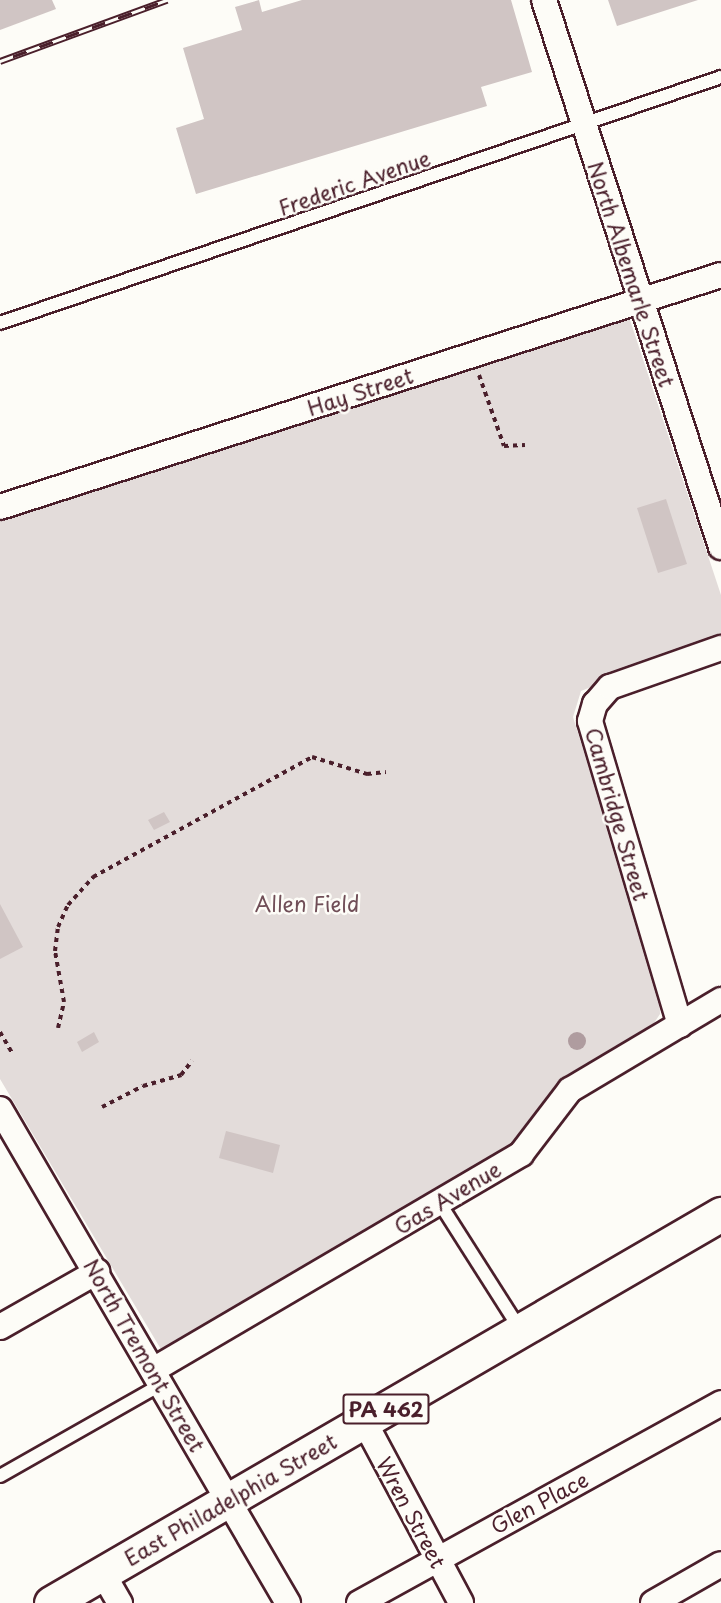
<!DOCTYPE html>
<style>
body{margin:0}
#map{position:relative;width:721px;height:1603px;overflow:hidden;background:#fdfcf7;font-family:"Playpen Sans",sans-serif}
div>[style]{position:absolute}
.green>*{inset:0;background:#e3dcda}
.building>*{inset:0;background:#d0c5c4}
.path>*{height:4px;margin-top:-2px;transform-origin:0;background:repeating-linear-gradient(90deg,#4a1f2b 0 4.5px,transparent 0 9px)}
.roads{filter:drop-shadow(2px 0 #4a1f2b) drop-shadow(-2px 0 #4a1f2b) drop-shadow(0 2px #4a1f2b) drop-shadow(0 -2px #4a1f2b)}
.service>*{height:12px;margin:-6px;padding:0 6px;transform-origin:6px;border-radius:6px;background:#fdfcf7}
.minor>*{height:24px;margin:-12px;padding:0 12px;transform-origin:12px;border-radius:12px;background:#fdfcf7}
.primary>*{height:33px;margin:-16.5px;padding:0 16.5px;transform-origin:16.5px;border-radius:16.5px;background:#fdfcf7}
.rail>*{height:7px;margin-top:-3.5px;transform-origin:0;background:repeating-linear-gradient(90deg,#fdfcf7 0 14px,#4a1f2b 0 28px);box-sizing:border-box;border-block:2px solid #4a1f2b}
.trees>*{width:18px;height:18px;margin:-9px;border-radius:50%;background:#af9c9f}
span{translate:-50% -50%;white-space:nowrap;text-align:center;line-height:1.15;-webkit-text-stroke:5px #fdfcf7;paint-order:stroke}
.shield-label span{padding:2px 4px;background:#fdfcf7;border:2px solid;border-radius:4px;-webkit-text-stroke-width:0}
.shield-label{font-size:20px;color:#4a1f2b;font-weight:700}
.street-label{font-size:21px;color:#4a1f2b}
.park-label{font-size:21px;color:#704e57}
</style>
<div id="map">
<div class="green">
<i style="clip-path:polygon(629px 317px,721px 595px,721px 634px,581px 691px,573px 717px,659px 991px,660px 1014px,652px 1026px,565px 1076px,511px 1146px,162px 1351px,0 1079px,0 520px)"></i>
</div>
<div class="building">
<i style="clip-path:polygon(0 0,52px 0,56px 9px,0 30px)"></i>
<i style="clip-path:polygon(259px 0,262px 12px,302px 0,511px 0,532px 72px,481px 87px,487px 106px,196px 194px,176px 128px,204px 119px,183px 48px,242px 30px,235px 7px)"></i>
<i style="clip-path:polygon(608px 0,698px 0,617px 26px)"></i>
<i style="clip-path:polygon(666px 499px,687px 564px,658px 573px,637px 508px)"></i>
<i style="clip-path:polygon(164px 812px,170px 822px,154px 830px,148px 820px)"></i>
<i style="clip-path:polygon(0 904px,23px 947px,0 959px)"></i>
<i style="clip-path:polygon(94px 1032px,99px 1042px,82px 1052px,77px 1042px)"></i>
<i style="clip-path:polygon(226px 1131px,280px 1145px,273px 1173px,219px 1158px)"></i>
</div>
<div class="path">
<i style="left:479px;top:375px;width:75px;rotate:70.6deg"></i>
<i style="left:504px;top:446px;width:21px;rotate:-3deg"></i>
<i style="left:58px;top:1028px;width:27px;rotate:-77deg"></i>
<i style="left:64px;top:1002px;width:52px;rotate:-100deg"></i>
<i style="left:55px;top:951px;width:24px;rotate:-83deg"></i>
<i style="left:58px;top:927px;width:24px;rotate:-66deg"></i>
<i style="left:68px;top:905px;width:38px;rotate:-48deg"></i>
<i style="left:93px;top:877px;width:250px;rotate:-28.7deg"></i>
<i style="left:312px;top:757px;width:58px;rotate:17.2deg"></i>
<i style="left:367px;top:774px;width:19px;rotate:-6deg"></i>
<i style="left:0;top:1032px;width:24px;rotate:60deg"></i>
<i style="left:102px;top:1107px;width:46px;rotate:-27.1deg"></i>
<i style="left:143px;top:1086px;width:40px;rotate:-16deg"></i>
<i style="left:181px;top:1075px;width:18px;rotate:-52deg"></i>
</div>
<div class="roads">
<div class="service">
<i style="left:0;top:323px;width:762px;rotate:-18.84deg"></i>
<i style="left:439px;top:1202px;width:151px;rotate:57.5deg"></i>
<i style="left:0;top:1476px;width:186px;rotate:-29.6deg"></i>
</div>
<div class="minor">
<i style="left:544px;top:0;width:575px;rotate:72.07deg"></i>
<i style="left:0;top:507px;width:757px;rotate:-17.84deg"></i>
<i style="left:680px;top:1025px;width:317px;rotate:-106.5deg"></i>
<i style="left:590px;top:721px;width:18px;rotate:-74deg"></i>
<i style="left:595px;top:704px;width:23px;rotate:-49deg"></i>
<i style="left:610px;top:687px;width:118px;rotate:-19.4deg"></i>
<i style="left:0;top:1109px;width:572px;rotate:59.76deg"></i>
<i style="left:0;top:1327px;width:112px;rotate:-29.6deg"></i>
<i style="left:153px;top:1370px;width:427px;rotate:-30.4deg"></i>
<i style="left:521px;top:1154px;width:81px;rotate:-52.6deg"></i>
<i style="left:570px;top:1090px;width:176px;rotate:-30.8deg"></i>
<i style="left:364px;top:1421px;width:206px;rotate:61.9deg"></i>
<i style="left:102px;top:1572px;width:36px;rotate:60deg"></i>
<i style="left:359px;top:1603px;width:414px;rotate:-28.9deg"></i>
<i style="left:653px;top:1603px;width:78px;rotate:-29.8deg"></i>
</div>
<div class="primary">
<i style="left:51px;top:1603px;width:775px;rotate:-30.14deg"></i>
</div>
</div>
<div class="rail">
<i style="left:0;top:61px;width:178px;rotate:-20.1deg"></i>
</div>
<div class="trees">
<i style="left:577px;top:1041px"></i>
</div>
<div class="shield-label">
<span style="left:386px;top:1409px">PA 462</span>
</div>
<div class="street-label">
<span style="left:354px;top:182px;rotate:-19deg">Frederic Avenue</span>
<span style="left:632px;top:274px;rotate:72deg">North Albemarle Street</span>
<span style="left:360px;top:391px;rotate:-18deg">Hay Street</span>
<span style="left:618px;top:814px;rotate:74deg">Cambridge Street</span>
<span style="left:447px;top:1197px;rotate:-31deg">Gas Avenue</span>
<span style="left:145px;top:1355px;rotate:60deg">North Tremont Street</span>
<span style="left:230px;top:1499px;rotate:-30deg">East Philadelphia Street</span>
<span style="left:539px;top:1502px;rotate:-28deg">Glen Place</span>
<span style="left:412px;top:1512px;rotate:62deg">Wren Street</span>
</div>
<div class="park-label">
<span style="left:307px;top:903px">Allen Field</span>
</div>
</div>
